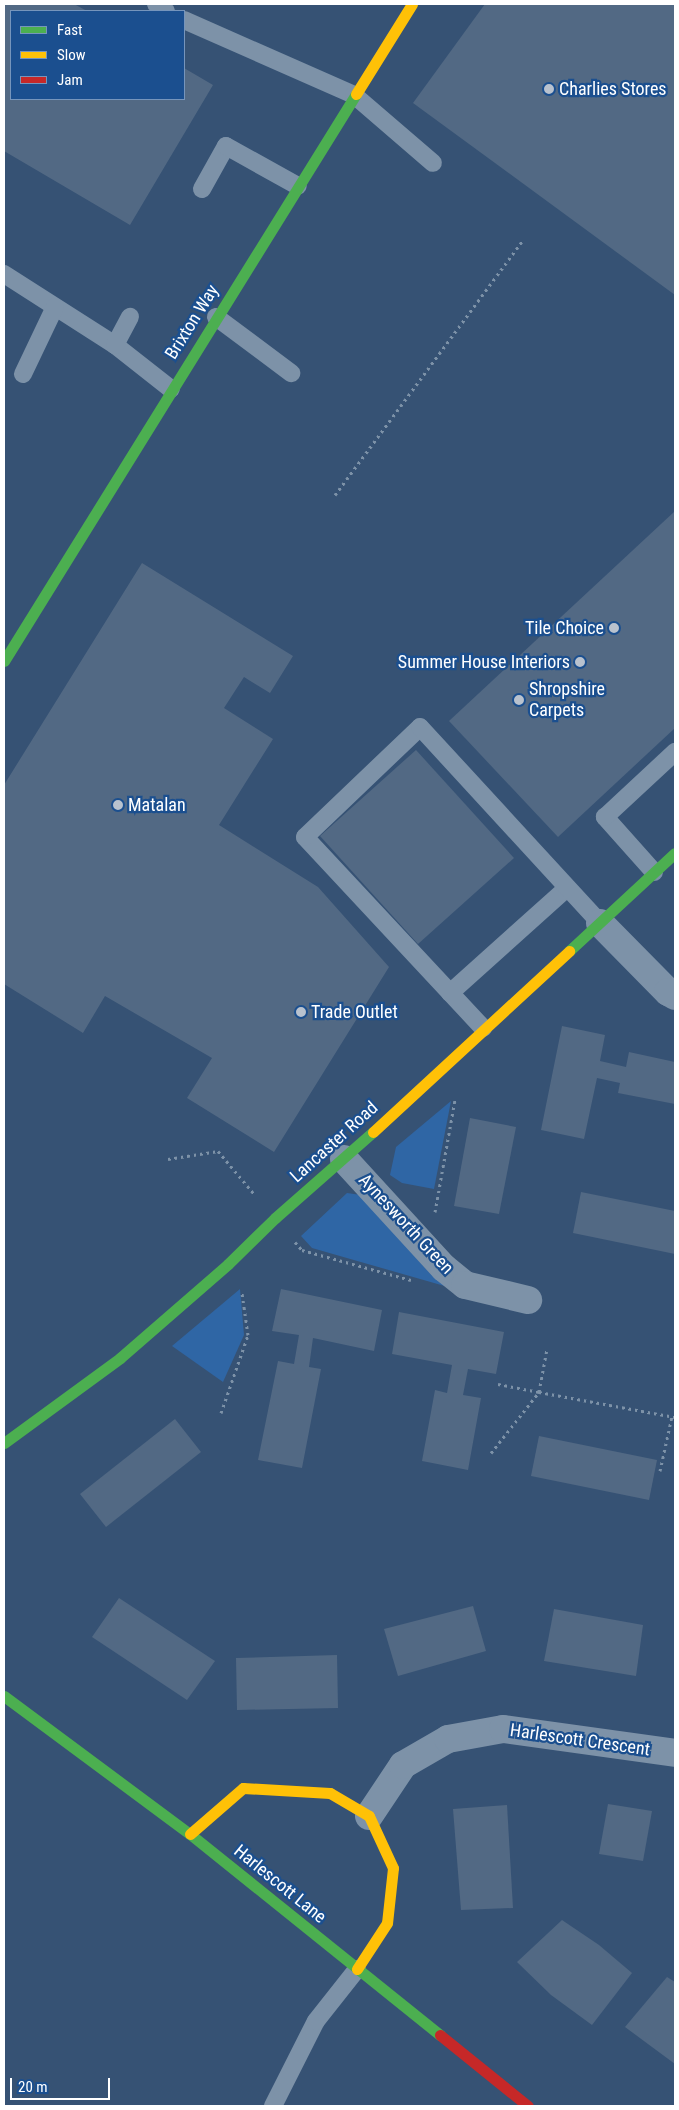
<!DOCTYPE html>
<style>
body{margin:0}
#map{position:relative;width:679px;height:2110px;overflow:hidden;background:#365274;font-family:"Roboto Condensed",sans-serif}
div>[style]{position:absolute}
.green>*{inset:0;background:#2f66a5}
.building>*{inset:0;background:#526984}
.path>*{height:3px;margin-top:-1.5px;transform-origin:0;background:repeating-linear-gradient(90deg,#7d92a8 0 2.5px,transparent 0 6.5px)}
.lane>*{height:18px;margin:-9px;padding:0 9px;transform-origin:9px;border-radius:9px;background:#7d92a8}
.street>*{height:28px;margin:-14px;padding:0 14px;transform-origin:14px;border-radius:14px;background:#7d92a8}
.fast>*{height:11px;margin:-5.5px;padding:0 5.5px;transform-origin:5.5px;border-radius:5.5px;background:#4caf50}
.slow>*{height:11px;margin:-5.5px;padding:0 5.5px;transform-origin:5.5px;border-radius:5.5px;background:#ffc107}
.jam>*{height:11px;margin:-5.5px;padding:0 5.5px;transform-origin:5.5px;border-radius:5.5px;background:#c62828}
.dots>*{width:14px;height:14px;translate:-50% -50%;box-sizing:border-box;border:2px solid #1b4f8f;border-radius:50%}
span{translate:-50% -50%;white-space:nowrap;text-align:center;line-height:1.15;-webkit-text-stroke:4.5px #1b4f8f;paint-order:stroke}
.poi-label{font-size:18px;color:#fff}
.left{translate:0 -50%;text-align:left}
.right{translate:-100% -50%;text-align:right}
.street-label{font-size:18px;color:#fff}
.frame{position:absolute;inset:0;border:5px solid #fff;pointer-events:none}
.legend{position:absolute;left:10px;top:10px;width:175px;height:90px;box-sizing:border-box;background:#1b4f8f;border:1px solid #7695bc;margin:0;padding:6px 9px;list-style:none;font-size:15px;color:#fff}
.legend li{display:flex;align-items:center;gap:10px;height:25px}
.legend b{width:25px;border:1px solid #7695bc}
.scale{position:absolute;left:10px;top:2078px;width:100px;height:22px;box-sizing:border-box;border:2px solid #fff;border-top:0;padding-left:6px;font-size:15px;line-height:18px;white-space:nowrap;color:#fff;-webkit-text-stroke:4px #1b4f8f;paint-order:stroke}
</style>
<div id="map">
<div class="green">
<i style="clip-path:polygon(451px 1101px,434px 1189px,402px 1183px,390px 1175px,396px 1147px)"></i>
<i style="clip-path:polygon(347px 1193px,361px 1195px,427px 1270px,444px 1278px,448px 1287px,312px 1248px,301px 1236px)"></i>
<i style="clip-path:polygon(240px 1289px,244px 1335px,223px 1382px,172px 1346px)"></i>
</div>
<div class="building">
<i style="clip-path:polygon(4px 4px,74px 4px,87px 11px,11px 11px,11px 99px,184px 99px,184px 68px,213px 85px,130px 225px,4px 151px)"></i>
<i style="clip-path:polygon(485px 4px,675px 4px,675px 295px,413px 103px)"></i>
<i style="clip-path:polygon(675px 511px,675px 728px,558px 837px,449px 721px)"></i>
<i style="clip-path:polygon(142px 563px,293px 656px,270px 693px,244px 677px,224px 708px,273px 739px,219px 825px,318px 887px,389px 967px,274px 1152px,187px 1098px,212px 1058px,105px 996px,83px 1033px,4px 984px,4px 785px)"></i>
<i style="clip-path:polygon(416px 750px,514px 858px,418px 944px,320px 836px)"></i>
<i style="clip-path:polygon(562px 1026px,605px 1035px,600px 1061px,626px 1067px,629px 1052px,675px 1062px,675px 1104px,618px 1093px,620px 1083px,597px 1078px,584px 1139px,541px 1130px)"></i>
<i style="clip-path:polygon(470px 1118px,516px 1127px,499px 1214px,454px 1206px)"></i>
<i style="clip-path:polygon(581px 1192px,675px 1211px,675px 1254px,573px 1233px)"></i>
<i style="clip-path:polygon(281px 1289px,382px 1310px,374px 1351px,313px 1338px,309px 1367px,321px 1369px,302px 1468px,258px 1460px,278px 1361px,294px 1364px,299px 1335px,272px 1331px)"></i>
<i style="clip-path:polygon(399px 1312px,504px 1332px,496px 1374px,468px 1369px,463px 1395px,481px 1398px,468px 1470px,422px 1461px,435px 1390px,447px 1393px,452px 1365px,392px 1354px)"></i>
<i style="clip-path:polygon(175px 1419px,201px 1452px,106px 1527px,80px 1494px)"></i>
<i style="clip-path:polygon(539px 1436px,657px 1460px,649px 1500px,531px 1476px)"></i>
<i style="clip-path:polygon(119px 1598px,215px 1661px,187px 1700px,92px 1637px)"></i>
<i style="clip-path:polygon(473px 1606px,486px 1651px,398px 1676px,384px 1629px)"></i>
<i style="clip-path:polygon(554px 1609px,643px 1625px,636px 1676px,544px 1661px)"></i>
<i style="clip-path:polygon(337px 1655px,338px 1708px,237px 1710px,236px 1658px)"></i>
<i style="clip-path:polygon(608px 1804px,652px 1811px,643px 1861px,599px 1854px)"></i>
<i style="clip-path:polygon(507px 1805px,513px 1908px,461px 1910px,453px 1809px)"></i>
<i style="clip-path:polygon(562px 1920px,599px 1945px,632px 1973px,592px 2025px,551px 1995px,517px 1962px)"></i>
<i style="clip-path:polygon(667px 1977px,675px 1982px,675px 2064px,625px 2027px)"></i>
</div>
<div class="path">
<i style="left:335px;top:495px;width:317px;rotate:-53.6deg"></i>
<i style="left:168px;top:1159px;width:51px;rotate:-9.1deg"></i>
<i style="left:218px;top:1151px;width:57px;rotate:49.9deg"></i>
<i style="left:435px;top:1212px;width:114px;rotate:-79.9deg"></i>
<i style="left:295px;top:1242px;width:11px;rotate:49deg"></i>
<i style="left:302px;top:1250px;width:113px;rotate:15.4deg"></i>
<i style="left:498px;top:1384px;width:42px;rotate:11deg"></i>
<i style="left:539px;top:1392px;width:44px;rotate:-79.5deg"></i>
<i style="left:221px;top:1413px;width:83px;rotate:-70.9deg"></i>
<i style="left:248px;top:1335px;width:42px;rotate:-98.1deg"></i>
<i style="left:491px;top:1453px;width:78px;rotate:-51.8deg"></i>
<i style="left:539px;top:1392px;width:138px;rotate:10.4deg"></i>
<i style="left:660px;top:1471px;width:56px;rotate:-77.7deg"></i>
</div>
<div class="lane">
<i style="left:156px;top:4px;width:12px;rotate:35deg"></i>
<i style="left:184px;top:20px;width:186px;rotate:23.8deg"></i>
<i style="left:354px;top:95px;width:104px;rotate:40.7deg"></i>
<i style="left:202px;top:189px;width:49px;rotate:-60.8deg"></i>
<i style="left:226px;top:146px;width:82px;rotate:29.1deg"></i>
<i style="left:4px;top:274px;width:132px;rotate:32.6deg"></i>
<i style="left:115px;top:345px;width:71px;rotate:38.2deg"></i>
<i style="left:216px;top:317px;width:94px;rotate:36.7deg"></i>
<i style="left:115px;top:345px;width:32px;rotate:-62deg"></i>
<i style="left:23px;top:374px;width:74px;rotate:-64.5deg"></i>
<i style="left:654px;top:872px;width:74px;rotate:-131.7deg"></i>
<i style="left:605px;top:817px;width:96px;rotate:-42.9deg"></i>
<i style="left:450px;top:993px;width:157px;rotate:-41.9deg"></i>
<i style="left:483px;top:1028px;width:261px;rotate:-133deg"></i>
<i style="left:305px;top:837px;width:159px;rotate:-43.7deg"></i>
<i style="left:420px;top:727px;width:266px;rotate:47.4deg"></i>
<i style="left:273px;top:2106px;width:95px;rotate:-63.2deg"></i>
<i style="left:316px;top:2021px;width:66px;rotate:-51.7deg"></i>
</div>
<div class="street">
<i style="left:600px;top:923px;width:97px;rotate:45.4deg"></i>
<i style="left:668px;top:992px;width:8px;rotate:30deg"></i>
<i style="left:344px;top:1159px;width:148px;rotate:47.5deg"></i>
<i style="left:444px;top:1268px;width:27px;rotate:39deg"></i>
<i style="left:465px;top:1285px;width:65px;rotate:13.4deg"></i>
<i style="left:369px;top:1816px;width:61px;rotate:-56.3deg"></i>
<i style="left:403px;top:1765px;width:52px;rotate:-30deg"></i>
<i style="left:448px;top:1739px;width:56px;rotate:-10.3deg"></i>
<i style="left:503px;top:1729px;width:174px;rotate:7.9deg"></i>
</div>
<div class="fast">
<i style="left:4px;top:661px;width:667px;rotate:-58.17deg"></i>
<i style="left:569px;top:951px;width:144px;rotate:-42.8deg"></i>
<i style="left:4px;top:1443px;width:144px;rotate:-36.2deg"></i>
<i style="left:120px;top:1358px;width:143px;rotate:-41deg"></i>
<i style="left:228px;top:1264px;width:66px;rotate:-44.4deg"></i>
<i style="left:275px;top:1218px;width:130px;rotate:-41.3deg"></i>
<i style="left:4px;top:1696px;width:232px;rotate:36.6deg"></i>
<i style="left:190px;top:1834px;width:321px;rotate:38.8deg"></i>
</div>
<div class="slow">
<i style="left:356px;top:94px;width:106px;rotate:-58.1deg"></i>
<i style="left:373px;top:1132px;width:267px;rotate:-42.7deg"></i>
<i style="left:190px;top:1834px;width:70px;rotate:-41deg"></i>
<i style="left:243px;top:1788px;width:87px;rotate:3.3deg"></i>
<i style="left:330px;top:1793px;width:45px;rotate:30.5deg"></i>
<i style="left:369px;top:1816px;width:57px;rotate:65.2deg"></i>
<i style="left:393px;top:1868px;width:55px;rotate:96.2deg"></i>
<i style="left:387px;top:1923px;width:55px;rotate:123.1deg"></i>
</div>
<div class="jam">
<i style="left:440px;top:2035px;width:113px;rotate:38.9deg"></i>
</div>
<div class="dots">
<i style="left:549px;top:89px;background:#b9c2ce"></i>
<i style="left:614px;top:628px;background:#b9c2ce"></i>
<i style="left:580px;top:662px;background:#b9c2ce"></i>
<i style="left:519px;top:700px;background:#b9c2ce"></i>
<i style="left:118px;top:805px;background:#b9c2ce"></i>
<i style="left:301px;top:1012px;background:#b9c2ce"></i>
</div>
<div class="poi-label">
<span class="left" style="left:559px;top:89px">Charlies Stores</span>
<span class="right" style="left:604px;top:628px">Tile Choice</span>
<span class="right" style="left:570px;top:662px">Summer House Interiors</span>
<span class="left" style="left:529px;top:700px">Shropshire<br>Carpets</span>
<span class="left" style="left:128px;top:805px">Matalan</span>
<span class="left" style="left:311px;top:1012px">Trade Outlet</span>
</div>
<div class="street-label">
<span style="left:192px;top:322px;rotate:-58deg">Brixton Way</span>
<span style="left:334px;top:1142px;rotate:-42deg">Lancaster Road</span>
<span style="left:406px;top:1224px;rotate:47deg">Aynesworth Green</span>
<span style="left:580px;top:1740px;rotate:8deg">Harlescott Crescent</span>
<span style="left:280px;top:1884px;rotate:39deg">Harlescott Lane</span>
</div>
<div class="frame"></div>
<ul class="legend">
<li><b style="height:6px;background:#4caf50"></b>Fast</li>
<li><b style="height:6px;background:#ffc107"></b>Slow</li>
<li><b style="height:6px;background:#c62828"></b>Jam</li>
</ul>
<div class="scale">20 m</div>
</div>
